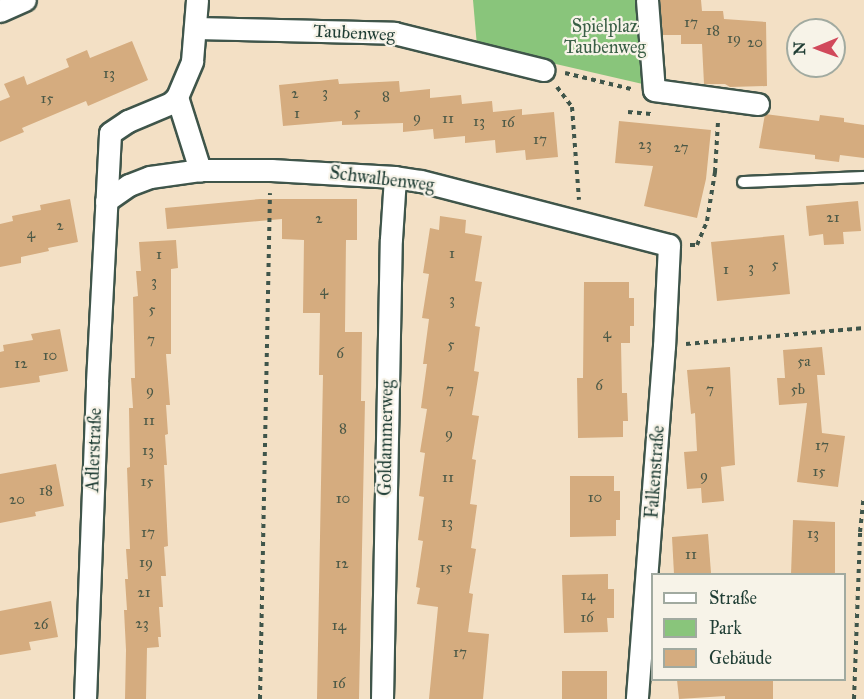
<!DOCTYPE html>
<meta charset="utf-8">
<style>
body{margin:0}
#map{position:relative;width:864px;height:699px;overflow:hidden;background:#f3e0c5;font-family:"IM FELL Great Primer",serif}
div>[style]{position:absolute}
.green>*{inset:0;background:#89c57b}
.building>*{inset:0;background:#d5ac7f}
.path>*{height:4px;margin-top:-2px;transform-origin:0;background:repeating-linear-gradient(90deg,#3f554a 0 4.5px,transparent 0 9px)}
.roads{filter:drop-shadow(2px 0 #3f554a) drop-shadow(-2px 0 #3f554a) drop-shadow(0 2px #3f554a) drop-shadow(0 -2px #3f554a)}
.service>*{height:10px;margin:-5px;padding:0 5px;transform-origin:5px;border-radius:5px;background:#fff}
.minor>*{height:21px;margin:-10.5px;padding:0 10.5px;transform-origin:10.5px;border-radius:10.5px;background:#fff}
span{translate:-50% -50%;white-space:nowrap;text-align:center;line-height:1.15;-webkit-text-stroke:4.5px #f7f3e8;paint-order:stroke}
.number-label{font-size:15px;color:#4c5947}
.number-label span{-webkit-text-stroke-width:0}
.park-label{font-size:18px;color:#3a5f46}
.street-label{font-size:18px;color:#1f3d34}
.legend{position:absolute;left:651px;top:573px;width:195px;height:108px;box-sizing:border-box;background:#f7f3e8;border:2px solid #a1aaa0;margin:0;padding:8px 10px;list-style:none;font-size:18px;color:#1f3d34}
.legend li{display:flex;align-items:center;gap:12px;height:30px}
.legend b{width:30px;border:2px solid #a1aaa0}
.north{position:absolute;left:786px;top:18px;width:60px;height:60px;box-sizing:border-box;background:#f7f3e8;border:2px solid #a1aaa0;border-radius:50%;rotate:269deg;font-size:16px;font-weight:700;line-height:24px;text-align:center;color:#1f3d34}
.north::after{content:'';display:block;margin:auto;width:21px;height:27px;background:#d1495b;clip-path:polygon(50% 0,100% 100%,50% 72%,0 100%)}
</style>
<div id="map">
<div class="green">
<i style="clip-path:polygon(473px 0,639px 0,647px 85px,477px 46px)"></i>
</div>
<div class="building">
<i style="clip-path:polygon(660px 0,701px 0,702px 11px,723px 11px,724px 19px,766px 22px,767px 86px,730px 87px,725px 84px,704px 84px,702px 44px,681px 44px,681px 35px,663px 35px)"></i>
<i style="clip-path:polygon(132px 41px,148px 80px,88px 106px,86px 101px,22px 128px,24px 132px,0 142px,0 101px,10px 97px,4px 84px,24px 76px,27px 85px,69px 67px,66px 59px,87px 50px,90px 58px)"></i>
<i style="clip-path:polygon(338px 79px,339px 84px,399px 81px,400px 92px,430px 89px,430px 98px,461px 95px,462px 104px,492px 101px,493px 112px,522px 109px,522px 115px,554px 112px,558px 157px,526px 160px,525px 150px,496px 153px,495px 140px,465px 143px,465px 136px,434px 139px,433px 129px,403px 132px,403px 123px,342px 125px,342px 121px,283px 126px,279px 85px)"></i>
<i style="clip-path:polygon(765px 114px,819px 121px,820px 115px,844px 118px,844px 122px,864px 125px,864px 158px,840px 155px,839px 162px,815px 159px,815px 155px,759px 148px)"></i>
<i style="clip-path:polygon(619px 121px,711px 130px,706px 179px,697px 218px,644px 206px,653px 166px,615px 163px)"></i>
<i style="clip-path:polygon(70px 199px,78px 242px,48px 248px,49px 251px,21px 257px,21px 263px,0 267px,0 224px,13px 221px,12px 216px,41px 210px,40px 205px)"></i>
<i style="clip-path:polygon(260px 199px,357px 199px,357px 240px,346px 240px,345px 332px,362px 332px,361px 401px,365px 401px,359px 699px,317px 699px,323px 375px,319px 375px,320px 313px,303px 313px,304px 240px,282px 239px,282px 219px,167px 229px,165px 208px)"></i>
<i style="clip-path:polygon(858px 201px,861px 231px,843px 232px,844px 244px,824px 245px,823px 234px,809px 236px,806px 206px)"></i>
<i style="clip-path:polygon(440px 216px,466px 220px,465px 233px,482px 236px,475px 281px,482px 282px,475px 326px,480px 327px,474px 371px,479px 372px,472px 415px,479px 416px,472px 459px,476px 460px,470px 504px,477px 505px,471px 548px,476px 549px,469px 593px,473px 594px,468px 632px,489px 634px,483px 699px,429px 699px,438px 607px,417px 604px,420px 588px,416px 587px,423px 541px,418px 540px,424px 497px,419px 496px,425px 453px,420px 452px,427px 409px,421px 408px,427px 364px,423px 364px,429px 319px,422px 318px,429px 274px,423px 273px,430px 228px,439px 230px)"></i>
<i style="clip-path:polygon(784px 235px,790px 294px,717px 301px,711px 242px)"></i>
<i style="clip-path:polygon(176px 240px,178px 268px,171px 269px,171px 354px,166px 354px,170px 405px,166px 405px,168px 434px,165px 435px,167px 465px,164px 465px,168px 546px,164px 547px,166px 576px,161px 576px,163px 607px,159px 607px,161px 637px,158px 637px,159px 647px,147px 648px,146px 699px,125px 699px,126px 650px,124px 610px,127px 610px,125px 579px,128px 579px,126px 549px,130px 549px,127px 468px,130px 467px,129px 408px,133px 408px,131px 378px,135px 378px,133px 297px,138px 296px,136px 271px,141px 271px,139px 242px)"></i>
<i style="clip-path:polygon(584px 282px,629px 282px,629px 298px,634px 298px,634px 326px,630px 326px,630px 343px,621px 343px,622px 393px,627px 393px,628px 421px,623px 421px,623px 437px,578px 438px,577px 378px,583px 378px)"></i>
<i style="clip-path:polygon(60px 329px,68px 371px,39px 376px,40px 382px,0 388px,0 352px,4px 351px,3px 345px,33px 340px,31px 334px)"></i>
<i style="clip-path:polygon(822px 347px,825px 375px,817px 375px,822px 433px,845px 436px,838px 487px,797px 482px,807px 403px,779px 405px,777px 378px,785px 378px,783px 350px)"></i>
<i style="clip-path:polygon(730px 367px,735px 465px,721px 467px,724px 501px,702px 503px,701px 488px,687px 489px,684px 452px,697px 451px,695px 413px,691px 414px,687px 370px)"></i>
<i style="clip-path:polygon(56px 464px,64px 506px,35px 512px,36px 516px,0 523px,0 474px)"></i>
<i style="clip-path:polygon(570px 476px,614px 476px,614px 491px,620px 491px,620px 520px,616px 520px,616px 536px,570px 537px)"></i>
<i style="clip-path:polygon(793px 520px,835px 522px,835px 574px,791px 574px)"></i>
<i style="clip-path:polygon(708px 534px,711px 573px,674px 574px,672px 537px)"></i>
<i style="clip-path:polygon(608px 574px,608px 589px,614px 589px,614px 618px,607px 618px,608px 632px,564px 633px,562px 575px)"></i>
<i style="clip-path:polygon(51px 601px,58px 637px,29px 642px,31px 650px,0 655px,0 611px)"></i>
<i style="clip-path:polygon(562px 671px,607px 671px,607px 699px,562px 699px)"></i>
<i style="clip-path:polygon(677px 680px,773px 680px,773px 699px,725px 699px,725px 696px,679px 699px)"></i>
</div>
<div class="path">
<i style="left:565px;top:73px;width:68px;rotate:13.6deg"></i>
<i style="left:557px;top:87px;width:25px;rotate:53deg"></i>
<i style="left:572px;top:107px;width:93px;rotate:85.7deg"></i>
<i style="left:628px;top:112px;width:23px;rotate:5deg"></i>
<i style="left:690px;top:245px;width:7px"></i>
<i style="left:697px;top:245px;width:26px;rotate:-67deg"></i>
<i style="left:707px;top:221px;width:50px;rotate:-80.7deg"></i>
<i style="left:715px;top:172px;width:50px;rotate:-86.6deg"></i>
<i style="left:686px;top:344px;width:179px;rotate:-5.1deg"></i>
<i style="left:260px;top:699px;width:506px;rotate:-88.87deg"></i>
<i style="left:854px;top:699px;width:167px;rotate:-87.9deg"></i>
<i style="left:860px;top:532px;width:36px;rotate:-84deg"></i>
</div>
<div class="roads">
<div class="service">
<i style="left:743px;top:182px;width:121px;rotate:-2.4deg"></i>
</div>
<div class="minor">
<i style="left:647px;top:0;width:90px;rotate:85.6deg"></i>
<i style="left:654px;top:90px;width:105px;rotate:7.7deg"></i>
<i style="left:0;top:11px;width:27px;rotate:-24deg"></i>
<i style="left:196px;top:28px;width:198px;rotate:1.4deg"></i>
<i style="left:394px;top:33px;width:154px;rotate:13.9deg"></i>
<i style="left:177px;top:97px;width:77px;rotate:72.5deg"></i>
<i style="left:106px;top:201px;width:28px;rotate:-35deg"></i>
<i style="left:129px;top:185px;width:22px;rotate:-21deg"></i>
<i style="left:150px;top:177px;width:50px;rotate:-8deg"></i>
<i style="left:200px;top:170px;width:71px"></i>
<i style="left:271px;top:170px;width:124px;rotate:3.2deg"></i>
<i style="left:395px;top:177px;width:26px;rotate:9deg"></i>
<i style="left:421px;top:181px;width:256px;rotate:14.5deg"></i>
<i style="left:669px;top:245px;width:101px;rotate:92.8deg"></i>
<i style="left:664px;top:346px;width:354px;rotate:94.4deg"></i>
<i style="left:85px;top:699px;width:317px;rotate:-87.8deg"></i>
<i style="left:97px;top:382px;width:249px;rotate:-87deg"></i>
<i style="left:110px;top:133px;width:22px;rotate:-34deg"></i>
<i style="left:128px;top:121px;width:47px;rotate:-22.7deg"></i>
<i style="left:171px;top:103px;width:8px;rotate:-45deg"></i>
<i style="left:177px;top:97px;width:39px;rotate:-67deg"></i>
<i style="left:192px;top:61px;width:61px;rotate:-85.3deg"></i>
<i style="left:382px;top:699px;width:460px;rotate:-88.9deg"></i>
<i style="left:391px;top:239px;width:62px;rotate:-86.3deg"></i>
</div>
</div>
<div class="number-label">
<span style="left:691px;top:23px">17</span>
<span style="left:713px;top:31px">18</span>
<span style="left:734px;top:39px">19</span>
<span style="left:755px;top:43px">20</span>
<span style="left:109px;top:74px">13</span>
<span style="left:325px;top:93px">3</span>
<span style="left:295px;top:94px">2</span>
<span style="left:386px;top:97px">8</span>
<span style="left:47px;top:99px">15</span>
<span style="left:357px;top:113px">5</span>
<span style="left:297px;top:114px">1</span>
<span style="left:417px;top:118px">9</span>
<span style="left:448px;top:119px">11</span>
<span style="left:479px;top:122px">13</span>
<span style="left:508px;top:123px">16</span>
<span style="left:540px;top:140px">17</span>
<span style="left:645px;top:145px">23</span>
<span style="left:681px;top:148px">27</span>
<span style="left:833px;top:218px">21</span>
<span style="left:319px;top:219px">2</span>
<span style="left:60px;top:226px">2</span>
<span style="left:31px;top:234px">4</span>
<span style="left:452px;top:254px">1</span>
<span style="left:159px;top:255px">1</span>
<span style="left:775px;top:265px">5</span>
<span style="left:751px;top:268px">3</span>
<span style="left:726px;top:270px">1</span>
<span style="left:154px;top:282px">3</span>
<span style="left:324px;top:291px">4</span>
<span style="left:452px;top:300px">3</span>
<span style="left:152px;top:310px">5</span>
<span style="left:607px;top:334px">4</span>
<span style="left:151px;top:340px">7</span>
<span style="left:451px;top:345px">5</span>
<span style="left:340px;top:354px">6</span>
<span style="left:50px;top:356px">10</span>
<span style="left:804px;top:362px">5a</span>
<span style="left:21px;top:364px">12</span>
<span style="left:599px;top:386px">6</span>
<span style="left:450px;top:390px">7</span>
<span style="left:710px;top:390px">7</span>
<span style="left:798px;top:390px">5b</span>
<span style="left:150px;top:391px">9</span>
<span style="left:149px;top:421px">11</span>
<span style="left:343px;top:429px">8</span>
<span style="left:449px;top:434px">9</span>
<span style="left:822px;top:446px">17</span>
<span style="left:148px;top:451px">13</span>
<span style="left:819px;top:472px">15</span>
<span style="left:704px;top:476px">9</span>
<span style="left:448px;top:478px">11</span>
<span style="left:147px;top:482px">15</span>
<span style="left:46px;top:491px">18</span>
<span style="left:595px;top:498px">10</span>
<span style="left:343px;top:499px">10</span>
<span style="left:17px;top:500px">20</span>
<span style="left:447px;top:523px">13</span>
<span style="left:148px;top:533px">17</span>
<span style="left:813px;top:534px">13</span>
<span style="left:691px;top:555px">11</span>
<span style="left:146px;top:563px">19</span>
<span style="left:342px;top:564px">12</span>
<span style="left:446px;top:568px">15</span>
<span style="left:144px;top:593px">21</span>
<span style="left:588px;top:596px">14</span>
<span style="left:587px;top:618px">16</span>
<span style="left:142px;top:624px">23</span>
<span style="left:41px;top:625px">26</span>
<span style="left:339px;top:626px">14</span>
<span style="left:460px;top:653px">17</span>
<span style="left:339px;top:684px">16</span>
</div>
<div class="park-label">
<span style="left:605px;top:37px">Spielplaz<br>Taubenweg</span>
</div>
<div class="street-label">
<span style="left:354px;top:33px;rotate:3deg">Taubenweg</span>
<span style="left:382px;top:179px;rotate:7deg">Schwalbenweg</span>
<span style="left:386px;top:438px;rotate:-89deg">Goldammerweg</span>
<span style="left:94px;top:450px;rotate:-88deg">Adlerstraße</span>
<span style="left:655px;top:472px;rotate:-86deg">Falkenstraße</span>
</div>
<ul class="legend">
<li><b style="height:8px;background:#fff"></b>Straße</li>
<li><b style="height:16px;background:#89c57b"></b>Park</li>
<li><b style="height:16px;background:#d5ac7f"></b>Gebäude</li>
</ul>
<div class="north">N</div>
</div>
